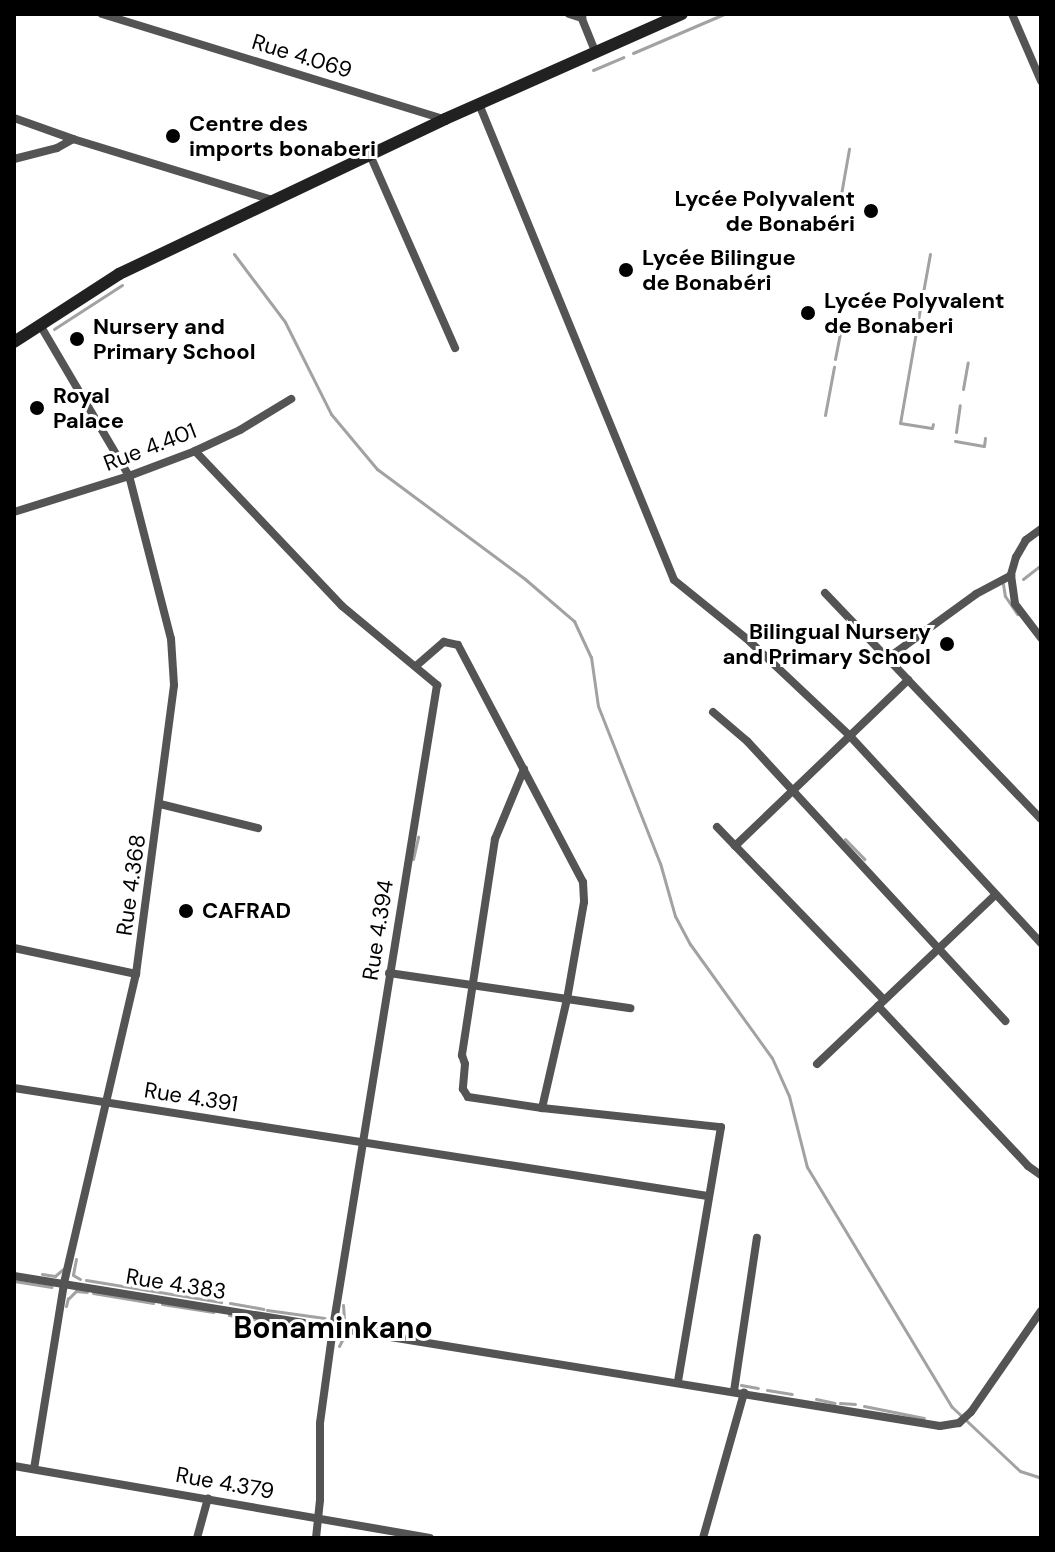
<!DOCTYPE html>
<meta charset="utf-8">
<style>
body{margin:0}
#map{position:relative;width:1055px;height:1552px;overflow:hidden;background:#fff;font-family:"DM Sans",sans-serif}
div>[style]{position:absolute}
.stream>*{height:3px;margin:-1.5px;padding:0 1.5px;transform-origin:1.5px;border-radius:1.5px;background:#a2a2a2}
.street>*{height:8px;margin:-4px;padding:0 4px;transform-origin:4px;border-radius:4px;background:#545454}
.secondary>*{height:12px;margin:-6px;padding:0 6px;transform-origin:6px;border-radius:6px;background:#212121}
.dots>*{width:22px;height:22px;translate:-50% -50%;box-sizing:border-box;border:4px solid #fff;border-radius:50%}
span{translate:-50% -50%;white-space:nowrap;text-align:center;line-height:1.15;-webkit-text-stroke:6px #fff;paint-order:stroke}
.street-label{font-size:22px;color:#000}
.poi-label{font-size:22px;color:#000;font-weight:700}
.left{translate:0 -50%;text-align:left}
.right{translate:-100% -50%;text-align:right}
.district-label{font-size:30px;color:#000;font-weight:700}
.frame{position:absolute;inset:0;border:16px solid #000;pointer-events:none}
</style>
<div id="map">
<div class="stream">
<i style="left:633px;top:53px;width:99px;rotate:-23.2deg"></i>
<i style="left:593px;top:70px;width:33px;rotate:-23deg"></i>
<i style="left:840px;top:200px;width:52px;rotate:-80deg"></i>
<i style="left:234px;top:254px;width:85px;rotate:53.1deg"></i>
<i style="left:285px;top:322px;width:103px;rotate:63.4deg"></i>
<i style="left:331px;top:414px;width:72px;rotate:50.1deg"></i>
<i style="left:377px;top:469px;width:184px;rotate:36.6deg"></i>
<i style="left:525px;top:579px;width:65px;rotate:40.6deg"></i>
<i style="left:574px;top:621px;width:40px;rotate:65deg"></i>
<i style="left:591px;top:657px;width:49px;rotate:81.9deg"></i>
<i style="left:598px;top:706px;width:169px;rotate:68.5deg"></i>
<i style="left:660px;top:863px;width:55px;rotate:74.2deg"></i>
<i style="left:675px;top:916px;width:32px;rotate:62deg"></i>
<i style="left:690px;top:944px;width:140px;rotate:54.3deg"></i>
<i style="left:772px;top:1058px;width:42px;rotate:65.9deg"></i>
<i style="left:789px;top:1096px;width:73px;rotate:75.8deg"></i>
<i style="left:807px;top:1167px;width:280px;rotate:58.9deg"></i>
<i style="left:952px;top:1407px;width:93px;rotate:43.3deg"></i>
<i style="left:1020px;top:1471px;width:22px;rotate:18deg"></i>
<i style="left:918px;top:320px;width:67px;rotate:-79.7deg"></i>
<i style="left:917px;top:326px;width:98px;rotate:99.9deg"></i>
<i style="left:900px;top:423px;width:32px;rotate:9deg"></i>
<i style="left:932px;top:428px;width:4px;rotate:-76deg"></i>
<i style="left:54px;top:329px;width:81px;rotate:-32.9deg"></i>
<i style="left:835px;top:359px;width:26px;rotate:-79deg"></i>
<i style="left:963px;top:389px;width:27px;rotate:-80deg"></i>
<i style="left:825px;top:415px;width:49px;rotate:-79.4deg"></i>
<i style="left:956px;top:432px;width:27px;rotate:-82deg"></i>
<i style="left:955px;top:441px;width:29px;rotate:10deg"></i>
<i style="left:984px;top:446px;width:8px;rotate:-83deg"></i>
<i style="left:1023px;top:579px;width:23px;rotate:-38deg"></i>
<i style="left:1003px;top:584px;width:12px;rotate:81deg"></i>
<i style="left:1005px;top:596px;width:22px;rotate:56deg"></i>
<i style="left:845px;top:839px;width:28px;rotate:46deg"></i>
<i style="left:413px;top:859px;width:23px;rotate:-77deg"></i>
<i style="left:76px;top:1259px;width:16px;rotate:101deg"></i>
<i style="left:73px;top:1275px;width:8px;rotate:30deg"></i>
<i style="left:42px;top:1274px;width:13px;rotate:9deg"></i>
<i style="left:55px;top:1276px;width:11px;rotate:-41deg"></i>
<i style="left:86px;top:1280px;width:137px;rotate:9.3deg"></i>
<i style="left:14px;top:1281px;width:38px;rotate:9deg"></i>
<i style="left:93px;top:1293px;width:61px;rotate:9.5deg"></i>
<i style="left:69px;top:1298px;width:10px;rotate:-45deg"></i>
<i style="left:76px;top:1291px;width:11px;rotate:5deg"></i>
<i style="left:230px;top:1303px;width:34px;rotate:10deg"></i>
<i style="left:162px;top:1304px;width:52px;rotate:8.9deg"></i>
<i style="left:343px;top:1305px;width:16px;rotate:86deg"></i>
<i style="left:344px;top:1321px;width:15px;rotate:11deg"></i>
<i style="left:66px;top:1306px;width:8px;rotate:-76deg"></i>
<i style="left:267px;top:1310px;width:58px;rotate:8deg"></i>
<i style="left:229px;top:1315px;width:86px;rotate:9.4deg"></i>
<i style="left:366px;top:1325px;width:24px;rotate:9deg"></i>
<i style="left:322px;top:1330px;width:12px;rotate:59deg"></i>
<i style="left:339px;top:1346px;width:11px;rotate:-63deg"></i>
<i style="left:741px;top:1385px;width:17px;rotate:10deg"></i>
<i style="left:767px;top:1390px;width:25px;rotate:9deg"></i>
<i style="left:816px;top:1399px;width:19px;rotate:12deg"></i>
<i style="left:840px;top:1403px;width:15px;rotate:4deg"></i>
<i style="left:864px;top:1406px;width:61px;rotate:11.3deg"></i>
</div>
<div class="street">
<i style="left:102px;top:14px;width:358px;rotate:17.1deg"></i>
<i style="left:569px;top:14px;width:14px;rotate:17deg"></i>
<i style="left:580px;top:14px;width:40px;rotate:68deg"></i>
<i style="left:1012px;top:14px;width:73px;rotate:66.6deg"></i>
<i style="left:479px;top:104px;width:514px;rotate:67.72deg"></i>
<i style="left:674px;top:580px;width:92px;rotate:38.9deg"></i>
<i style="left:746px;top:638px;width:141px;rotate:43.3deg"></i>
<i style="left:849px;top:735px;width:283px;rotate:47.3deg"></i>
<i style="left:14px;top:118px;width:63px;rotate:19.6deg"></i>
<i style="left:370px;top:155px;width:211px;rotate:66.2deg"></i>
<i style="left:14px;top:159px;width:44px;rotate:-14.3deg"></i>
<i style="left:57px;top:148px;width:18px;rotate:-29deg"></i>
<i style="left:73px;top:139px;width:209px;rotate:17deg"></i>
<i style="left:195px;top:451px;width:214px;rotate:46.5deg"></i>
<i style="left:342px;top:606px;width:124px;rotate:39.7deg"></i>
<i style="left:437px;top:685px;width:651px;rotate:99.19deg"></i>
<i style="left:333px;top:1328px;width:96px;rotate:97.8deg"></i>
<i style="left:320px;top:1423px;width:77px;rotate:90deg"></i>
<i style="left:320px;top:1500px;width:38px;rotate:96deg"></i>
<i style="left:14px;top:512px;width:121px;rotate:-17.4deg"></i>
<i style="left:129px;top:476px;width:71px;rotate:-20.7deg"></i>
<i style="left:195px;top:451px;width:50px;rotate:-25deg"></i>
<i style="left:240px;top:430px;width:60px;rotate:-31.3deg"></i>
<i style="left:1041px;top:529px;width:19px;rotate:144deg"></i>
<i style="left:1026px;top:540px;width:20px;rotate:120deg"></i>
<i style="left:1016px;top:557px;width:19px;rotate:106deg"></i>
<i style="left:1011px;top:575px;width:29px;rotate:82deg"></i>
<i style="left:1015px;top:604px;width:43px;rotate:52.6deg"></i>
<i style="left:825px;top:593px;width:120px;rotate:46.3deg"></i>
<i style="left:888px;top:658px;width:109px;rotate:-36deg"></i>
<i style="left:976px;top:594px;width:40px;rotate:-28deg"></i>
<i style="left:416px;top:666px;width:37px;rotate:-41deg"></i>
<i style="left:444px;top:642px;width:14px;rotate:12deg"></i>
<i style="left:458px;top:645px;width:268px;rotate:62.2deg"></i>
<i style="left:583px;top:882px;width:20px;rotate:87deg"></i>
<i style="left:584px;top:902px;width:98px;rotate:99.9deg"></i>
<i style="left:567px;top:999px;width:112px;rotate:102.9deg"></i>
<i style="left:542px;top:1108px;width:180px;rotate:6.1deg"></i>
<i style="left:721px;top:1127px;width:258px;rotate:99.6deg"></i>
<i style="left:713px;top:712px;width:45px;rotate:40.5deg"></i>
<i style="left:747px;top:741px;width:381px;rotate:47.3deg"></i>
<i style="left:524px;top:769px;width:76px;rotate:112.5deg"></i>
<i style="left:495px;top:839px;width:219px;rotate:98.7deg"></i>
<i style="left:462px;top:1055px;width:9px;rotate:72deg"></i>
<i style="left:465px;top:1064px;width:25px;rotate:95deg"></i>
<i style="left:463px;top:1089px;width:9px;rotate:58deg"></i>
<i style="left:468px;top:1097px;width:75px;rotate:8.5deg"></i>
<i style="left:160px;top:804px;width:101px;rotate:13.8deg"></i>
<i style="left:717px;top:827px;width:240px;rotate:46deg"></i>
<i style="left:735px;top:846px;width:240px;rotate:-43.8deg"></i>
<i style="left:908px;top:680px;width:192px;rotate:46.3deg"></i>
<i style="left:14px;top:948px;width:125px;rotate:12deg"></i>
<i style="left:389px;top:973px;width:244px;rotate:8.3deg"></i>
<i style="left:878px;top:1006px;width:219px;rotate:46.8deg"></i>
<i style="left:1028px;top:1166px;width:16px;rotate:35deg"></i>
<i style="left:817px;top:1064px;width:244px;rotate:-43.5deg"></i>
<i style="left:14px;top:1088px;width:702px;rotate:8.85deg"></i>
<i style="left:14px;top:1276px;width:938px;rotate:9.2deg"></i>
<i style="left:940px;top:1426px;width:19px;rotate:-9deg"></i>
<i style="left:959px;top:1423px;width:16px;rotate:-43deg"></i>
<i style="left:971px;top:1412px;width:123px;rotate:-55.3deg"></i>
<i style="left:734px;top:1391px;width:155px;rotate:-81.5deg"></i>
<i style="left:14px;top:1466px;width:422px;rotate:9.8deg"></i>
<i style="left:34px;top:1469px;width:188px;rotate:-80.8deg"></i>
<i style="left:64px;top:1283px;width:317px;rotate:-76.9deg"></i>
<i style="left:136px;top:974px;width:291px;rotate:-82.5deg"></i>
<i style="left:174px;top:685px;width:46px;rotate:-93.7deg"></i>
<i style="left:171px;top:639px;width:168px;rotate:-104.4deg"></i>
<i style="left:129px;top:476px;width:175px;rotate:-120.5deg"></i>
<i style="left:197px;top:1538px;width:41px;rotate:-74.6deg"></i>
<i style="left:703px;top:1538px;width:151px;rotate:-74.2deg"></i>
</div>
<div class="secondary">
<i style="left:14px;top:342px;width:125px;rotate:-32.9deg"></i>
<i style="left:119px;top:274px;width:361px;rotate:-25.4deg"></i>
<i style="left:445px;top:119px;width:259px;rotate:-23.9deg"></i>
</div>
<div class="dots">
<i style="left:173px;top:136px;background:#000"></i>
<i style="left:871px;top:211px;background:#000"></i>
<i style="left:626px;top:270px;background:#000"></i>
<i style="left:808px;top:313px;background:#000"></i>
<i style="left:77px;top:339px;background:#000"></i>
<i style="left:37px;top:408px;background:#000"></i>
<i style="left:947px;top:644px;background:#000"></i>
<i style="left:186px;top:911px;background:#000"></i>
</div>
<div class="street-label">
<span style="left:302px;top:56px;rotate:17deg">Rue 4.069</span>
<span style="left:150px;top:447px;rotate:-21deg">Rue 4.401</span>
<span style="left:131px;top:885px;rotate:-82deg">Rue 4.368</span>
<span style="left:378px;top:930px;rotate:-81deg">Rue 4.394</span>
<span style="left:191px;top:1097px;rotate:9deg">Rue 4.391</span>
<span style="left:176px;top:1284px;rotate:9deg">Rue 4.383</span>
<span style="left:225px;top:1483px;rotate:10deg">Rue 4.379</span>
</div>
<div class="poi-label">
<span class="left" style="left:189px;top:136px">Centre des<br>imports bonaberi</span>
<span class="right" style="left:855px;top:211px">Lycée Polyvalent<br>de Bonabéri</span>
<span class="left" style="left:642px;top:270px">Lycée Bilingue<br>de Bonabéri</span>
<span class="left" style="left:824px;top:313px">Lycée Polyvalent<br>de Bonaberi</span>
<span class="left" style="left:93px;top:339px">Nursery and<br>Primary School</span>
<span class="left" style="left:53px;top:408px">Royal<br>Palace</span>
<span class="right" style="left:931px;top:644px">Bilingual Nursery<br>and Primary School</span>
<span class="left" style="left:202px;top:911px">CAFRAD</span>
</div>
<div class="district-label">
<span style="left:333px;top:1328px">Bonaminkano</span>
</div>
<div class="frame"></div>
</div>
